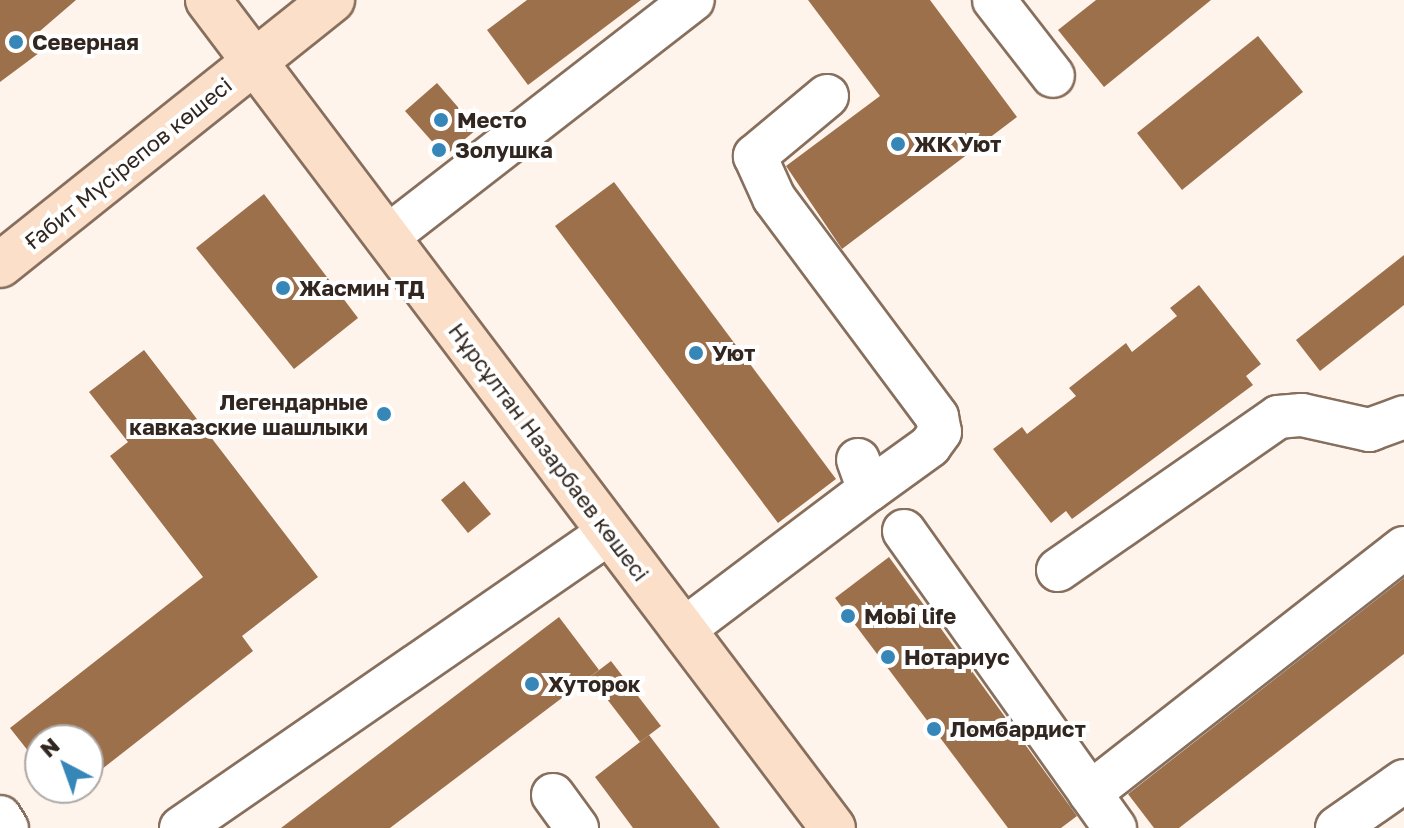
<!DOCTYPE html>
<meta charset="utf-8">
<style>
body{margin:0}
#map{position:relative;width:1404px;height:828px;overflow:hidden;background:#fff4ec;font-family:"Golos Text",sans-serif}
div>[style]{position:absolute}
.building>*{inset:0;background:#9d704c}
.roads{filter:drop-shadow(2px 0 #876f5d) drop-shadow(-2px 0 #876f5d) drop-shadow(0 2px #876f5d) drop-shadow(0 -2px #876f5d)}
.minor>*{height:42px;margin:-21px;padding:0 21px;transform-origin:21px;border-radius:21px;background:#fff}
.major>*{height:44px;margin:-22px;padding:0 22px;transform-origin:22px;border-radius:22px;background:#fcdfc8}
.dots>*{width:22px;height:22px;translate:-50% -50%;box-sizing:border-box;border:4px solid #fff;border-radius:50%}
span{translate:-50% -50%;white-space:nowrap;text-align:center;line-height:1.15;-webkit-text-stroke:8px #fff;paint-order:stroke}
.poi-label{font-size:22px;color:#312720;font-weight:700}
.left{translate:0 -50%;text-align:left}
.right{translate:-100% -50%;text-align:right}
.street-label{font-size:22px;color:#312720}
.north{position:absolute;left:24px;top:724px;width:80px;height:80px;box-sizing:border-box;background:#fff;border:2px solid #ada9a6;border-radius:50%;rotate:319deg;font-size:22px;font-weight:700;line-height:32px;text-align:center;color:#312720}
.north::after{content:'';display:block;margin:auto;width:28px;height:36px;background:#3687b8;clip-path:polygon(50% 0,100% 100%,50% 72%,0 100%)}
</style>
<div id="map">
<div class="building">
<i style="clip-path:polygon(0 0,76px 0,33px 37px,43px 50px,0 82px)"></i>
<i style="clip-path:polygon(527px 0,641px 0,528px 85px,487px 30px)"></i>
<i style="clip-path:polygon(808px 0,930px 0,1017px 117px,842px 249px,786px 166px,880px 96px)"></i>
<i style="clip-path:polygon(1096px 0,1211px 0,1104px 87px,1058px 30px)"></i>
<i style="clip-path:polygon(1258px 36px,1303px 92px,1182px 190px,1137px 133px)"></i>
<i style="clip-path:polygon(437px 83px,477px 129px,445px 156px,405px 111px)"></i>
<i style="clip-path:polygon(614px 182px,836px 479px,778px 523px,555px 226px)"></i>
<i style="clip-path:polygon(264px 194px,358px 318px,294px 369px,196px 248px)"></i>
<i style="clip-path:polygon(1404px 255px,1404px 305px,1320px 371px,1296px 340px)"></i>
<i style="clip-path:polygon(1199px 285px,1261px 364px,1246px 376px,1253px 385px,1072px 519px,1066px 511px,1051px 523px,993px 449px,1022px 427px,1027px 434px,1076px 396px,1069px 388px,1126px 343px,1132px 352px,1177px 316px,1170px 308px)"></i>
<i style="clip-path:polygon(144px 350px,318px 577px,242px 636px,253px 651px,88px 780px,88px 740px,40px 740px,40px 766px,10px 728px,203px 577px,110px 456px,128px 442px,89px 392px)"></i>
<i style="clip-path:polygon(464px 481px,491px 514px,468px 533px,441px 500px)"></i>
<i style="clip-path:polygon(889px 557px,1077px 816px,1061px 828px,1008px 828px,835px 598px)"></i>
<i style="clip-path:polygon(1404px 578px,1404px 654px,1179px 828px,1154px 828px,1128px 794px)"></i>
<i style="clip-path:polygon(559px 617px,599px 670px,390px 828px,281px 828px)"></i>
<i style="clip-path:polygon(611px 661px,661px 726px,640px 742px,590px 677px)"></i>
<i style="clip-path:polygon(649px 735px,662px 752px,720px 828px,633px 828px,607px 793px,595px 777px)"></i>
</div>
<div class="roads">
<div class="minor">
<i style="left:994px;top:0;width:96px;rotate:52.2deg"></i>
<i style="left:827px;top:96px;width:94px;rotate:140.2deg"></i>
<i style="left:755px;top:156px;width:46px;rotate:65.7deg"></i>
<i style="left:774px;top:198px;width:273px;rotate:53.3deg"></i>
<i style="left:937px;top:417px;width:15px;rotate:79deg"></i>
<i style="left:940px;top:432px;width:17px;rotate:126deg"></i>
<i style="left:930px;top:446px;width:75px;rotate:144.2deg"></i>
<i style="left:387px;top:237px;width:387px;rotate:-37.8deg"></i>
<i style="left:904px;top:531px;width:321px;rotate:54.6deg"></i>
<i style="left:1090px;top:793px;width:398px;rotate:-38deg"></i>
<i style="left:1058px;top:570px;width:268px;rotate:-34.8deg"></i>
<i style="left:1278px;top:417px;width:24px;rotate:-5deg"></i>
<i style="left:1302px;top:415px;width:69px;rotate:12.6deg"></i>
<i style="left:1369px;top:430px;width:37px;rotate:-20deg"></i>
<i style="left:683px;top:630px;width:233px;rotate:-37deg"></i>
<i style="left:869px;top:490px;width:32px;rotate:-110deg"></i>
<i style="left:1090px;top:793px;width:43px;rotate:54.5deg"></i>
<i style="left:553px;top:795px;width:41px;rotate:54deg"></i>
<i style="left:0;top:817px;width:13px;rotate:58deg"></i>
<i style="left:181px;top:828px;width:521px;rotate:-34.6deg"></i>
<i style="left:1337px;top:828px;width:82px;rotate:-35deg"></i>
</div>
<div class="major">
<i style="left:208px;top:0;width:1037px;rotate:52.95deg"></i>
<i style="left:0;top:265px;width:425px;rotate:-38.6deg"></i>
</div>
</div>
<div class="dots">
<i style="left:16px;top:42px;background:#3687b8"></i>
<i style="left:441px;top:120px;background:#3687b8"></i>
<i style="left:898px;top:144px;background:#3687b8"></i>
<i style="left:439px;top:150px;background:#3687b8"></i>
<i style="left:283px;top:288px;background:#3687b8"></i>
<i style="left:696px;top:353px;background:#3687b8"></i>
<i style="left:384px;top:414px;background:#3687b8"></i>
<i style="left:848px;top:616px;background:#3687b8"></i>
<i style="left:888px;top:657px;background:#3687b8"></i>
<i style="left:532px;top:684px;background:#3687b8"></i>
<i style="left:934px;top:729px;background:#3687b8"></i>
</div>
<div class="poi-label">
<span class="left" style="left:32px;top:42px">Северная</span>
<span class="left" style="left:457px;top:120px">Место</span>
<span class="left" style="left:914px;top:144px">ЖК Уют</span>
<span class="left" style="left:455px;top:150px">Золушка</span>
<span class="left" style="left:299px;top:288px">Жасмин ТД</span>
<span class="left" style="left:712px;top:353px">Уют</span>
<span class="right" style="left:368px;top:414px">Легендарные<br>кавказские шашлыки</span>
<span class="left" style="left:864px;top:616px">Mobi life</span>
<span class="left" style="left:904px;top:657px">Нотариус</span>
<span class="left" style="left:548px;top:684px">Хуторок</span>
<span class="left" style="left:950px;top:729px">Ломбардист</span>
</div>
<div class="street-label">
<span style="left:128px;top:163px;rotate:-39deg">Ғабит Мүсірепов көшесі</span>
<span style="left:549px;top:452px;rotate:53deg">Нұрсұлтан Назарбаев көшесі</span>
</div>
<div class="north">N</div>
</div>
